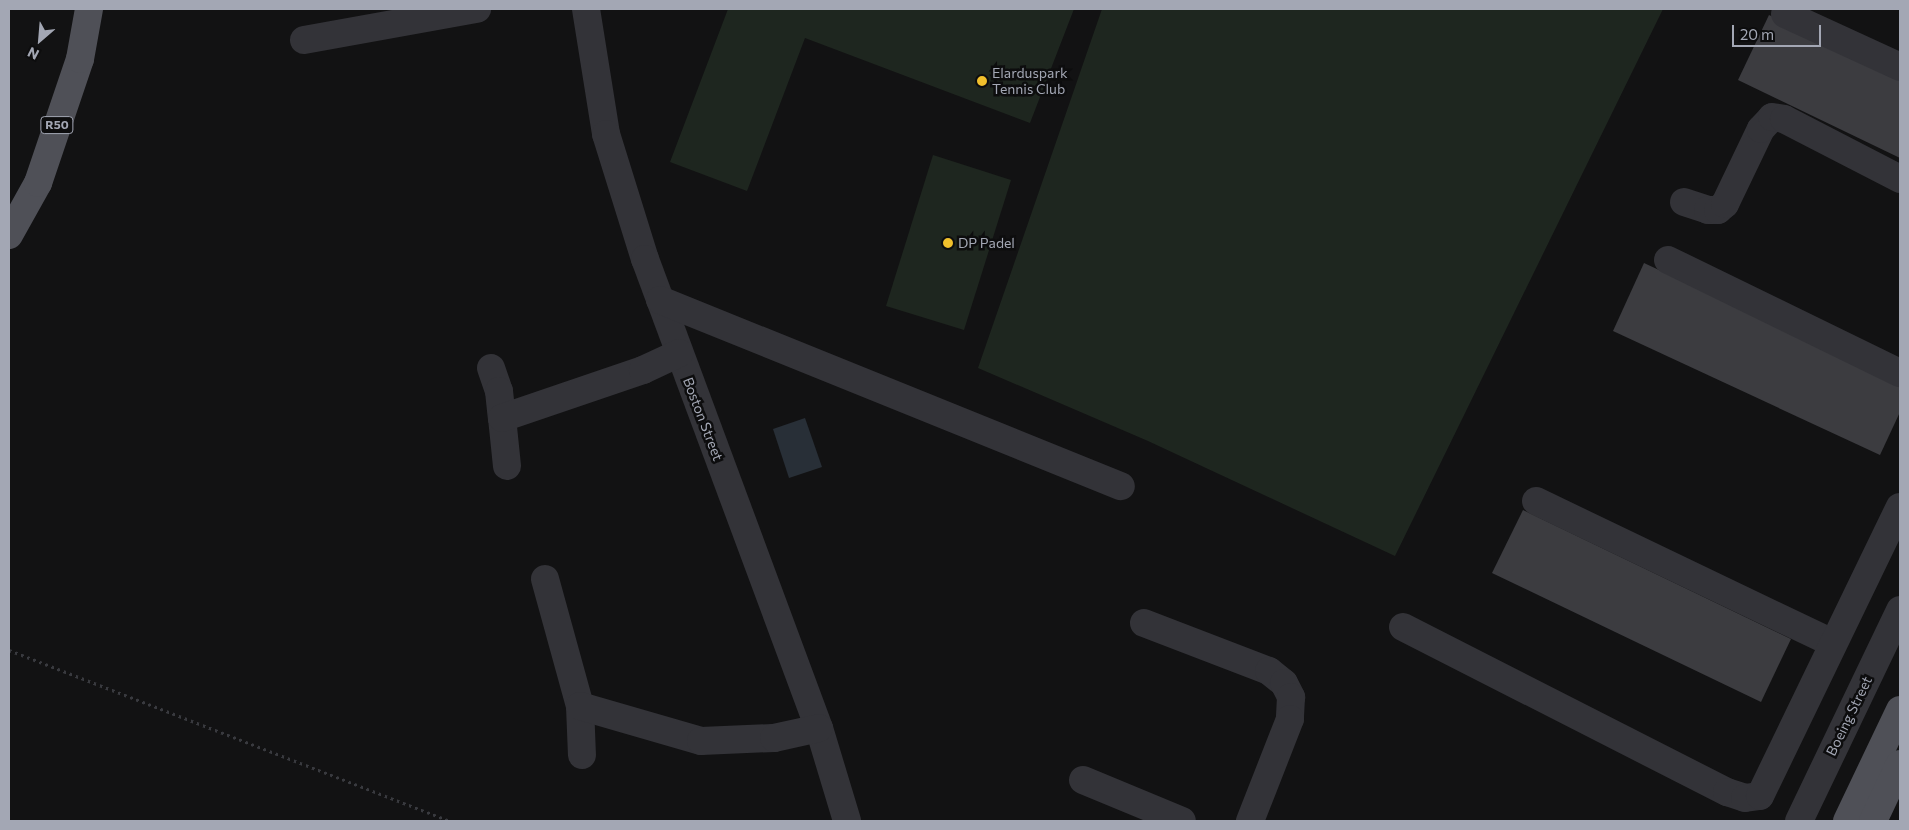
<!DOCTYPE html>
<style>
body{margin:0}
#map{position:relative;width:1909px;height:830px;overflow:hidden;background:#121213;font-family:Commissioner,sans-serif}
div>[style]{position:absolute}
.green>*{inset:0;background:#1e261f}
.water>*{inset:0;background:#282f37}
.building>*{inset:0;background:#3c3c40}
.path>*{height:3px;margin-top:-1.5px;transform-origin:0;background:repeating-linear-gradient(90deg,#393a3f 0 2.5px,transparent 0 6.5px)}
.minor>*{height:28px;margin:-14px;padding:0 14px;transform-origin:14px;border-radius:14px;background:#333338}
.major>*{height:28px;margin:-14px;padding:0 14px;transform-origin:14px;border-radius:14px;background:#4f5057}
.dots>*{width:14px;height:14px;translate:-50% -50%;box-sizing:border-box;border:2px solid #0d0d0e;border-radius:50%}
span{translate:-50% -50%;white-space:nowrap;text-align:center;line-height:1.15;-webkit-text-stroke:5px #0d0d0e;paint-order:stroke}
.shield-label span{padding:1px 4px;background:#0d0d0e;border:1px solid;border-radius:4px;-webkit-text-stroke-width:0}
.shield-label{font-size:12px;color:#a3a7b4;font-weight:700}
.poi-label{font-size:14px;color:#a3a7b4}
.left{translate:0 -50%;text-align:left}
.street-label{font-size:14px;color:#a3a7b4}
.frame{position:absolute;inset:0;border:10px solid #a3a7b4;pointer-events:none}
.north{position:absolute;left:15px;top:15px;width:50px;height:50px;-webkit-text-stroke:4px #0d0d0e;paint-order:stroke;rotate:207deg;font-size:14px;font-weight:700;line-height:20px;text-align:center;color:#a3a7b4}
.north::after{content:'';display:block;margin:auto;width:18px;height:22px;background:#a3a7b4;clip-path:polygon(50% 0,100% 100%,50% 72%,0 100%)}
.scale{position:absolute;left:1732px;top:25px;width:89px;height:22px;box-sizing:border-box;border:2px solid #a3a7b4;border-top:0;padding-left:6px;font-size:15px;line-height:18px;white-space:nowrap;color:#a3a7b4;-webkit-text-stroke:4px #0d0d0e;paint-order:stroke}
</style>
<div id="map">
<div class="green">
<i style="clip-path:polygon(728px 9px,1074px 9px,1030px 123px,805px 38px,747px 191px,670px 162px)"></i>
<i style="clip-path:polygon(1102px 9px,1663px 9px,1395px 556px,1148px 441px,978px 368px)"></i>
<i style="clip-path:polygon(933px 155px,1011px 180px,964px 330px,886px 306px)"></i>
</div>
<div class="water">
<i style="clip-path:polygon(805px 418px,822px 467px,789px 478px,773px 429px)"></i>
</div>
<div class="building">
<i style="clip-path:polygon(1769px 15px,1900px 78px,1900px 158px,1738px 80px)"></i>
<i style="clip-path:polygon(1644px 263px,1900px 382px,1900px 412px,1880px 455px,1613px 331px)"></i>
<i style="clip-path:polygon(1523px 510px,1791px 639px,1761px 702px,1492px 573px)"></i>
</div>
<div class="path">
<i style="left:9px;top:650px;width:472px;rotate:21.2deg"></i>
</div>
<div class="minor">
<i style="left:586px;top:9px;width:127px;rotate:80.9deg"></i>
<i style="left:606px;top:134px;width:131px;rotate:72.7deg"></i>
<i style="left:645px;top:259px;width:500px;rotate:69.65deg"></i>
<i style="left:819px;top:728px;width:97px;rotate:73.2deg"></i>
<i style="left:1785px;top:14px;width:127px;rotate:24.7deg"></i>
<i style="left:304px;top:40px;width:176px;rotate:-10.2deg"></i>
<i style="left:1684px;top:202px;width:25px;rotate:18deg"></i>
<i style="left:1708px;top:210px;width:10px"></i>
<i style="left:1718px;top:210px;width:9px;rotate:-41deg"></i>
<i style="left:1725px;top:204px;width:83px;rotate:-64.4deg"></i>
<i style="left:1761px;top:129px;width:16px;rotate:-47deg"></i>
<i style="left:1772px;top:117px;width:12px;rotate:9deg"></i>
<i style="left:1784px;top:119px;width:131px;rotate:27.3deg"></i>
<i style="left:1668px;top:260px;width:258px;rotate:26deg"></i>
<i style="left:660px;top:300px;width:497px;rotate:22deg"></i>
<i style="left:491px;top:368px;width:24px;rotate:71deg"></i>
<i style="left:499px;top:391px;width:27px;rotate:84deg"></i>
<i style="left:507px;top:466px;width:48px;rotate:-95.9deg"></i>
<i style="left:502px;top:418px;width:149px;rotate:-18.8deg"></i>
<i style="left:643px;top:370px;width:40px;rotate:-25deg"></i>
<i style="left:1536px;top:501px;width:328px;rotate:25.6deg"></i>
<i style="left:545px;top:579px;width:132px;rotate:74.6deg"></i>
<i style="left:580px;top:706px;width:49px;rotate:87.7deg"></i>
<i style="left:1144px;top:623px;width:134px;rotate:21deg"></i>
<i style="left:1269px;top:671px;width:19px;rotate:39deg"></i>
<i style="left:1284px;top:683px;width:16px;rotate:63deg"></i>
<i style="left:1291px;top:697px;width:22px;rotate:93deg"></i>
<i style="left:1290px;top:719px;width:110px;rotate:111.4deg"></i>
<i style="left:1403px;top:627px;width:364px;rotate:27deg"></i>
<i style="left:1727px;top:792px;width:19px;rotate:18deg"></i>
<i style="left:1745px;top:798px;width:15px;rotate:-8deg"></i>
<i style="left:1760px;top:796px;width:321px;rotate:-64.2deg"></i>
<i style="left:580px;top:706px;width:126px;rotate:16.1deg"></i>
<i style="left:701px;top:741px;width:73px;rotate:-2.4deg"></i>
<i style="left:774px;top:738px;width:46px;rotate:-12.5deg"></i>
<i style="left:1083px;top:780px;width:107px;rotate:22.5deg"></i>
<i style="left:1799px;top:821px;width:234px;rotate:-64.4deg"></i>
</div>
<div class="major">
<i style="left:9px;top:235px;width:60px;rotate:-60.9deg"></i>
<i style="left:38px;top:183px;width:131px;rotate:-71.3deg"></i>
<i style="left:80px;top:59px;width:51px;rotate:-79.8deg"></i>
<i style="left:1847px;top:821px;width:123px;rotate:-64.5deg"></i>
<i style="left:1873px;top:821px;width:63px;rotate:-64.7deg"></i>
</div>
<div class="dots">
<i style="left:982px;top:81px;background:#f1c02c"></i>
<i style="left:948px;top:243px;background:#f1c02c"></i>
</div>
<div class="shield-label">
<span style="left:57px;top:125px">R50</span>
</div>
<div class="poi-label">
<span class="left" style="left:992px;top:81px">Elarduspark<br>Tennis Club</span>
<span class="left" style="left:958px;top:243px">DP Padel</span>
</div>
<div class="street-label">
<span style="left:703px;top:419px;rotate:69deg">Boston Street</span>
<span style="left:1849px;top:716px;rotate:-64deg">Boeing Street</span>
</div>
<div class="frame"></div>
<div class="north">N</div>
<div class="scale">20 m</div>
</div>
